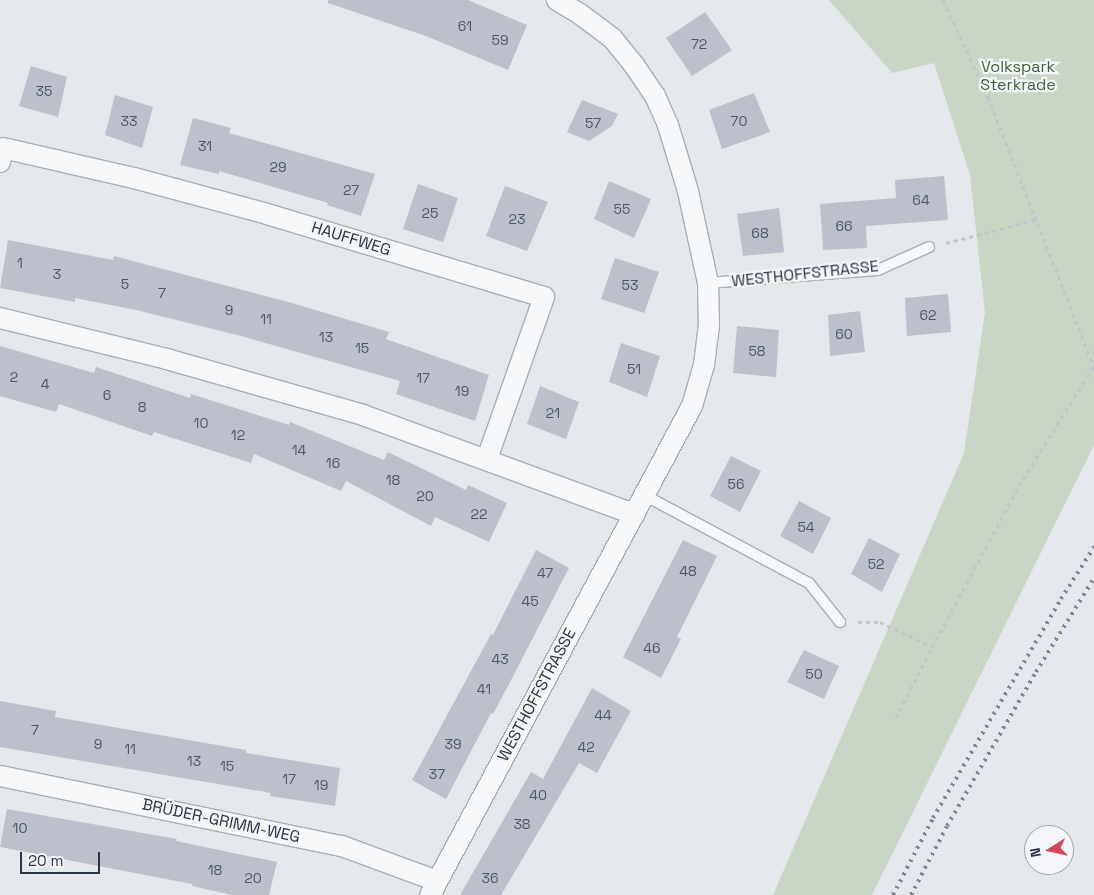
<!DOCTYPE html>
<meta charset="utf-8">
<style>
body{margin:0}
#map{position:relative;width:1094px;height:895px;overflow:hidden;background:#e4e7ec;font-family:"Space Grotesk",sans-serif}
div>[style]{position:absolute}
.green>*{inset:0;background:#c9d6c5}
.building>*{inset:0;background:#bbc0ca}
.path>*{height:3px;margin-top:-1.5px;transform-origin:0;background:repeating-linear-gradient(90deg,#c2c5cb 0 4px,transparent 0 8px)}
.roads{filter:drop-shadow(1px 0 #a9aeb7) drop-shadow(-1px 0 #a9aeb7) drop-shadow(0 1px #a9aeb7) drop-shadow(0 -1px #a9aeb7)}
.lane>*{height:10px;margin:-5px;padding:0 5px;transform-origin:5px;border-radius:5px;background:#f7f8fa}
.street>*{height:20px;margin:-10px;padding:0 10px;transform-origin:10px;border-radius:10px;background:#f7f8fa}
.rail>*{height:4px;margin-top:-2px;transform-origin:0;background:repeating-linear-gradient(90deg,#7d8696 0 2.5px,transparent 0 7.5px)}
span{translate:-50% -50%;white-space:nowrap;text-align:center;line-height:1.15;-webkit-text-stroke:4.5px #f4f6f9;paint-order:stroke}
.number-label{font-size:14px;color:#4f5766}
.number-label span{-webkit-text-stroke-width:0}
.park-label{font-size:16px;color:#3f6138}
.street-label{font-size:16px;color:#2b3445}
.north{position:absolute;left:1024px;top:825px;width:50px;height:50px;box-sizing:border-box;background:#f4f6f9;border:1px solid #a4a8b1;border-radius:50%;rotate:260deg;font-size:14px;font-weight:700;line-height:20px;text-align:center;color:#2b3445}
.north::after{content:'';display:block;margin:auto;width:18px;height:22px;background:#d1495b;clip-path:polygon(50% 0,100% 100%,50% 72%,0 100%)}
.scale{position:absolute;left:20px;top:852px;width:80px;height:22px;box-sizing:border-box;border:2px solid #2b3445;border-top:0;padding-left:6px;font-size:15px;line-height:18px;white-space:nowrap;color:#2b3445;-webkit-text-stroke:4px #f4f6f9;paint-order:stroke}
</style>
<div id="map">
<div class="green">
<i style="clip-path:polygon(829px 0,1094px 0,1094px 445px,872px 895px,773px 895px,964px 453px,985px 313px,970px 175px,934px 63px,892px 73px)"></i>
</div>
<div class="building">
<i style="clip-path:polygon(328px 0,468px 0,527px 25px,508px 70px,426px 36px,328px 3px)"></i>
<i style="clip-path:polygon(705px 12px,732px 50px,692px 76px,666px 38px)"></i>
<i style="clip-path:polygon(31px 66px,67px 77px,58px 117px,19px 106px)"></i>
<i style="clip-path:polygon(754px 93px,770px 132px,722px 149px,709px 110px)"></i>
<i style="clip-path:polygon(115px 95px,153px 107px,142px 148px,105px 135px)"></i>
<i style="clip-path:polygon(582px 100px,618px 114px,612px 126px,589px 141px,567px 132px)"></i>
<i style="clip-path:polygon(193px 118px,231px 128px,229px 133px,375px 174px,361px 216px,327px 205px,328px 203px,219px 171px,219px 174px,180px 165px)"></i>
<i style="clip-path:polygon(944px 176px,948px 220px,866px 226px,867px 248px,823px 250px,820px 204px,896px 198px,895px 180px)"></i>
<i style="clip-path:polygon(609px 181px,651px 199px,634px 238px,594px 219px)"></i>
<i style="clip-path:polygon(418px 184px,458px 198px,443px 242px,403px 229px)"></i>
<i style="clip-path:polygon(505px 186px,548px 202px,527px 251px,486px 236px)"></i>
<i style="clip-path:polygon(779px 208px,784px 252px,743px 256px,737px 214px)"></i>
<i style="clip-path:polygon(8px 240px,113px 260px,114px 256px,292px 303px,389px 332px,386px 339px,489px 375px,475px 421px,396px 394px,400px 381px,241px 336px,136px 310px,75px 298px,75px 302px,0 288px)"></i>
<i style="clip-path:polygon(615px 258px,659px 272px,644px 313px,601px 299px)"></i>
<i style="clip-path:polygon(948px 294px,951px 332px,907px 336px,905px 298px)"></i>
<i style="clip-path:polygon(860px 311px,865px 352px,830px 356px,828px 315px)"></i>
<i style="clip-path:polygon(737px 326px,779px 330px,776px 377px,733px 373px)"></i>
<i style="clip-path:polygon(621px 343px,660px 356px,647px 397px,609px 382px)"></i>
<i style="clip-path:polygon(0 346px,94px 373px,96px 367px,190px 398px,191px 394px,289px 425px,290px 422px,384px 460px,388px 452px,466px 490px,468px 485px,507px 503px,489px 542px,435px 517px,431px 526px,346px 481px,341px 491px,254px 454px,251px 463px,154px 432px,152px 436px,59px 404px,56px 412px,0 396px)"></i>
<i style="clip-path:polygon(540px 386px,579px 402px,566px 439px,527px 424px)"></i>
<i style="clip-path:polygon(731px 456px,761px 471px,740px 512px,710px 496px)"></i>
<i style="clip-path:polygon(799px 501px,831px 518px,813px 554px,780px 536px)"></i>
<i style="clip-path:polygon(869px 538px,900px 554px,882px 592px,851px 574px)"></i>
<i style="clip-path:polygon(683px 540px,717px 556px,677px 637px,681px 639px,661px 678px,623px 657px)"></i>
<i style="clip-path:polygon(536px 550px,569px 568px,509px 684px,493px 714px,491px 713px,446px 799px,412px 780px,491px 634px,493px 635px)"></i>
<i style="clip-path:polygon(804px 650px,839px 666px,824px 699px,787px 682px)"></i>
<i style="clip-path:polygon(592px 688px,631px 711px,597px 773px,579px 763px,501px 895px,460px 895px,531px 772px,543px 779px)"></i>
<i style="clip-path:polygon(0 701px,56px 711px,55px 717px,246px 750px,246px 753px,340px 768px,335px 806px,270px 796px,271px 793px,0 747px)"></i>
<i style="clip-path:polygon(7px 809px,177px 839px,176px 841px,277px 862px,269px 895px,232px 895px,192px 886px,192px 884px,0 847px)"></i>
</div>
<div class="path">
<i style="left:943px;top:0;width:107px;rotate:65.1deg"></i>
<i style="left:988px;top:97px;width:290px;rotate:68.6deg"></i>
<i style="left:946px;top:243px;width:92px;rotate:-14.5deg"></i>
<i style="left:858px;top:622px;width:22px"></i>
<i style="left:880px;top:622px;width:58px;rotate:25.7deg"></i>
<i style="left:896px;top:718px;width:80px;rotate:-63.1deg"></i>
<i style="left:932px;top:647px;width:191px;rotate:-61.6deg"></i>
<i style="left:1023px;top:479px;width:133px;rotate:-57.9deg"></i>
</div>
<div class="roads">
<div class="lane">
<i style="left:708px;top:283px;width:170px;rotate:-4.4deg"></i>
<i style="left:878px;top:270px;width:56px;rotate:-24.3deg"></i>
<i style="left:644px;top:495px;width:187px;rotate:28.1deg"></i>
<i style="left:809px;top:583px;width:50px;rotate:51.5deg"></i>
</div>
<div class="street">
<i style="left:0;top:162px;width:14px;rotate:-78deg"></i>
<i style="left:3px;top:148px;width:134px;rotate:12.9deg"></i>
<i style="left:134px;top:178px;width:138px;rotate:15.1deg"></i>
<i style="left:267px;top:214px;width:289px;rotate:16.7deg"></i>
<i style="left:544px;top:297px;width:172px;rotate:109.4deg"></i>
<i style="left:0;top:318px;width:172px;rotate:13.8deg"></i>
<i style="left:167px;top:359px;width:204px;rotate:15.9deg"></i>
<i style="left:363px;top:415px;width:289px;rotate:20.1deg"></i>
<i style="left:0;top:776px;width:349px;rotate:11.6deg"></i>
<i style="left:342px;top:846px;width:101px;rotate:20.2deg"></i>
<i style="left:430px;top:895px;width:555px;rotate:-61.82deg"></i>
<i style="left:692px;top:406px;width:43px;rotate:-73.7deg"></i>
<i style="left:704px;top:365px;width:38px;rotate:-83deg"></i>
<i style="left:709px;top:327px;width:44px;rotate:-91.3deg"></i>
<i style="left:708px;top:283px;width:94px;rotate:-102.3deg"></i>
<i style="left:688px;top:191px;width:69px;rotate:-106.9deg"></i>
<i style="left:668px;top:125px;width:32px;rotate:-114deg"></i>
<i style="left:655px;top:96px;width:37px;rotate:-124deg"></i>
<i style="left:634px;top:65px;width:35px;rotate:-129deg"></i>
<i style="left:612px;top:38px;width:40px;rotate:-143deg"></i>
<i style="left:580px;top:14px;width:27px;rotate:-149deg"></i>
</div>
</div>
<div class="rail">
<i style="left:893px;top:895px;width:87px;rotate:-62.5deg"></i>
<i style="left:933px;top:818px;width:254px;rotate:-59.7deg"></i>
<i style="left:1061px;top:599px;width:62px;rotate:-57.6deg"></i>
<i style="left:911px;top:895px;width:78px;rotate:-62.4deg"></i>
<i style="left:947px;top:826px;width:178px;rotate:-60deg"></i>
<i style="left:1036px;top:672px;width:110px;rotate:-58.3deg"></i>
</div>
<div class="number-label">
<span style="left:465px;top:26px">61</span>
<span style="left:500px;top:40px">59</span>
<span style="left:699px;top:44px">72</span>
<span style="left:44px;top:91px">35</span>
<span style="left:129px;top:121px">33</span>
<span style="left:739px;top:121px">70</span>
<span style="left:593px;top:123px">57</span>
<span style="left:205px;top:146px">31</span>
<span style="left:278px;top:167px">29</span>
<span style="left:351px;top:190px">27</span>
<span style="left:921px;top:200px">64</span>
<span style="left:622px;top:209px">55</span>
<span style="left:430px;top:213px">25</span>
<span style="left:517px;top:219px">23</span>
<span style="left:844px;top:226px">66</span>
<span style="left:760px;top:233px">68</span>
<span style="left:20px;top:263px">1</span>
<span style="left:57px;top:274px">3</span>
<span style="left:125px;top:284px">5</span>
<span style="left:630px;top:285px">53</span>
<span style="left:162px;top:293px">7</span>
<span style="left:229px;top:310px">9</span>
<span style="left:928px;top:315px">62</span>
<span style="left:266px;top:319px">11</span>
<span style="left:844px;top:334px">60</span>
<span style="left:326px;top:337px">13</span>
<span style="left:362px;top:348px">15</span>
<span style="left:757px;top:351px">58</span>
<span style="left:634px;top:369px">51</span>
<span style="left:14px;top:377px">2</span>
<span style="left:423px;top:378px">17</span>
<span style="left:45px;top:384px">4</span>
<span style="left:462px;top:391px">19</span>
<span style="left:107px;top:395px">6</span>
<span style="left:142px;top:407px">8</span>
<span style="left:553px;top:413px">21</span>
<span style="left:201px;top:423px">10</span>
<span style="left:238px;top:435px">12</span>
<span style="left:299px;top:450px">14</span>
<span style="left:333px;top:463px">16</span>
<span style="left:393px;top:480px">18</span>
<span style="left:736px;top:484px">56</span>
<span style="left:425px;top:496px">20</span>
<span style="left:479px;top:514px">22</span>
<span style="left:806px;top:527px">54</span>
<span style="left:876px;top:564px">52</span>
<span style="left:688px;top:571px">48</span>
<span style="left:545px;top:573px">47</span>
<span style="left:530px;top:601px">45</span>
<span style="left:652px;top:648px">46</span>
<span style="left:500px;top:659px">43</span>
<span style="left:814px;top:674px">50</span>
<span style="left:484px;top:689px">41</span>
<span style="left:603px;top:715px">44</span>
<span style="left:35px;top:730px">7</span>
<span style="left:98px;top:744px">9</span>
<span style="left:453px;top:744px">39</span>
<span style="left:586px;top:747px">42</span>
<span style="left:130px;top:749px">11</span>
<span style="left:194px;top:761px">13</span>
<span style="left:227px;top:766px">15</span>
<span style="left:437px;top:774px">37</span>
<span style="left:289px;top:779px">17</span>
<span style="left:321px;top:785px">19</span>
<span style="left:538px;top:795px">40</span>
<span style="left:522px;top:824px">38</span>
<span style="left:20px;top:828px">10</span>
<span style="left:215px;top:870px">18</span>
<span style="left:253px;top:878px">20</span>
<span style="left:490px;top:878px">36</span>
</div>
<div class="park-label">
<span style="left:1018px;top:76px">Volkspark<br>Sterkrade</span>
</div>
<div class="street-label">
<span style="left:351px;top:239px;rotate:17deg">HAUFFWEG</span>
<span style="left:805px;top:274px;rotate:-6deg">WESTHOFFSTRASSE</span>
<span style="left:537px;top:695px;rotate:-62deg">WESTHOFFSTRASSE</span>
<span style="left:221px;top:821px;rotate:12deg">BRÜDER-GRIMM-WEG</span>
</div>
<div class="north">N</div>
<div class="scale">20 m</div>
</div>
